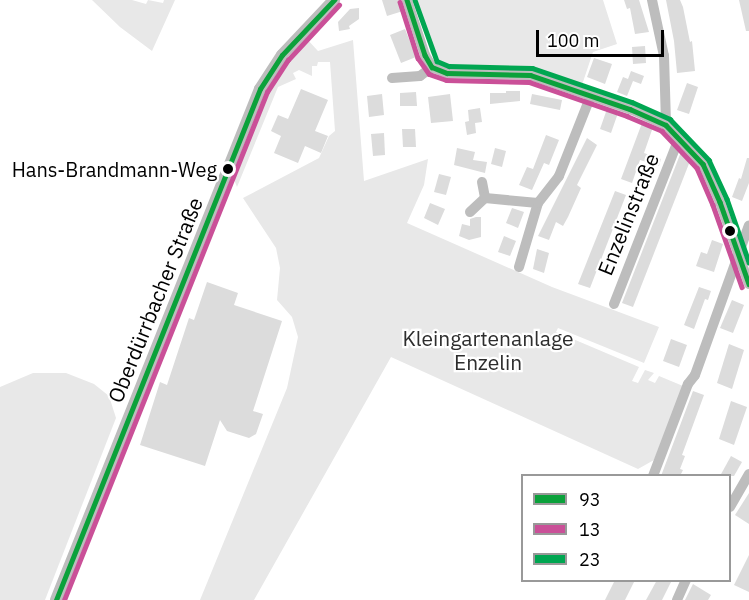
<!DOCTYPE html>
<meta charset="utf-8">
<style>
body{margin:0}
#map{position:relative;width:749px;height:600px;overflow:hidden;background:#fff;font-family:"IBM Plex Sans",sans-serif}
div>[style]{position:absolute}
.green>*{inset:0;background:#e8e8e8}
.building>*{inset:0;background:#dcdcdc}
.minor>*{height:10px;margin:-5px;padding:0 5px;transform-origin:5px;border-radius:5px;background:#bdbdbd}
.tertiary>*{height:12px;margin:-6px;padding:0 6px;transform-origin:6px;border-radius:6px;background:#bdbdbd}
.bus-1>*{height:4.5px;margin:-2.25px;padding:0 2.25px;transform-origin:2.25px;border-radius:2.25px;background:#0ba13b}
.bus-2>*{height:4.5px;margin:-2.25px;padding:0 2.25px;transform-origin:2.25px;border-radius:2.25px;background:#ca5098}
.bus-3>*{height:4.5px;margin:-2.25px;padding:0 2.25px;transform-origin:2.25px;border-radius:2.25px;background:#00a651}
.dots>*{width:16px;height:16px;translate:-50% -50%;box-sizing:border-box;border:3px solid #fff;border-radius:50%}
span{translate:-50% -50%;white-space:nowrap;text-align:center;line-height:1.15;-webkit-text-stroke:4.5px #fff;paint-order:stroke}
.bus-label{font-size:20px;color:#000}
.right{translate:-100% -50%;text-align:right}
.street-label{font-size:21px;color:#000}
.park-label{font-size:21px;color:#2d2d2d}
.legend{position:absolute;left:521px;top:474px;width:210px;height:108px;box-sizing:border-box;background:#fff;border:2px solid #999;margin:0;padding:8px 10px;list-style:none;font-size:18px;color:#000}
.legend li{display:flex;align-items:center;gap:12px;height:30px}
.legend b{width:30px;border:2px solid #999}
.scale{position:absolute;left:536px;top:30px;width:128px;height:27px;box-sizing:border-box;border:3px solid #000;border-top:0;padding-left:8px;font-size:18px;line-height:21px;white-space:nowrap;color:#000;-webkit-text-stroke:4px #fff;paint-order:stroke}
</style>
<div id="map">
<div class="green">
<i style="clip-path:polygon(92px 0,132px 0,146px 4px,148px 0,163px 3px,164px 0,175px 0,152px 51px,120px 27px)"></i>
<i style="clip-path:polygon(416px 0,603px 0,617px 44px,593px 52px,581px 88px,455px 70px,438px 63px,431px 54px)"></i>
<i style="clip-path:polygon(306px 38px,318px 51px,353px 40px,364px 181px,428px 159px,424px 185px,407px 223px,552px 287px,659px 327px,644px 363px,558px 328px,556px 332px,567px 337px,566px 340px,572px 342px,573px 339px,639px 367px,632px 381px,638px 383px,645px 370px,654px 373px,648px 380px,655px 383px,659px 376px,683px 386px,654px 460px,638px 469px,391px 357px,254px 600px,200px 600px,287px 388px,298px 337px,292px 317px,277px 300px,280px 268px,276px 248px,243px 198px,319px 158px,329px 136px,335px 131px,330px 62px,318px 62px,317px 66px,312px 66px,312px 76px,299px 70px,293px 73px,296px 79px,278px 87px,237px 187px,233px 177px,234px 173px,237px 174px,240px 164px,237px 163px,263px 99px)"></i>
<i style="clip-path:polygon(33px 373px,66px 373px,94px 384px,109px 396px,116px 418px,45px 600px,0 600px,0 387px)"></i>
</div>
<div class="building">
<i style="clip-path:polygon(382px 0,400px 0,403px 11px,387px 16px)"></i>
<i style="clip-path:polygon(624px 0,639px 0,649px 32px,635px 34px,630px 8px,627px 9px)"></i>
<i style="clip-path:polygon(666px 0,680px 0,683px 7px,690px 42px,692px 41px,695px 71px,677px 73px,674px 41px)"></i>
<i style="clip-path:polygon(739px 0,749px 0,749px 31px,746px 31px)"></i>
<i style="clip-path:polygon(359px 8px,359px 19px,349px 26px,350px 29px,339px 31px,338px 22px,350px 9px)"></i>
<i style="clip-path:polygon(405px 29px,416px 57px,401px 63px,390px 35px)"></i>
<i style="clip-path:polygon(645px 46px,646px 63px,633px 64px,632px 47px)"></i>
<i style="clip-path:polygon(594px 58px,612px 64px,605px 84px,587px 77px)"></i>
<i style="clip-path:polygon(631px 71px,644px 76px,641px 84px,633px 81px,627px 96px,617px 92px,623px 77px,628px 79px)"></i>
<i style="clip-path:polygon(687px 83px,698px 87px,689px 114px,677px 110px)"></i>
<i style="clip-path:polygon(301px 89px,328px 100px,315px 131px,328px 136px,321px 153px,305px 146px,298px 163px,274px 153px,281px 136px,271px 131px,278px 115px,288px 119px)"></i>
<i style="clip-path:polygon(506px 91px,520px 91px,520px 101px,490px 104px,490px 93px,506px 93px)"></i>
<i style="clip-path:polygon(416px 92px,417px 106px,400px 106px,400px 93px)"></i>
<i style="clip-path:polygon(382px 94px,384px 115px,369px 117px,367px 96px)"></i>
<i style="clip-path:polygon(450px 94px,453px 121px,431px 123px,428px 97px)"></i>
<i style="clip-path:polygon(532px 94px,562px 100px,560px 110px,530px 104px)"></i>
<i style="clip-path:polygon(480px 108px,482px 122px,475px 123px,476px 133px,467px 135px,465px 122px,469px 121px,468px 110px)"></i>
<i style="clip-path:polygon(607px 109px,618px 113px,611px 133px,600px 129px)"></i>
<i style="clip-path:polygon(642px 123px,653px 127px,644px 153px,661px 159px,659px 166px,640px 160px,632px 183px,621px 179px)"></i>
<i style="clip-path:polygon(402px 129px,415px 129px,416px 147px,403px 147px)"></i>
<i style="clip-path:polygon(384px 133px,385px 155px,373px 156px,371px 134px)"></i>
<i style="clip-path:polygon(546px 135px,559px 140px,549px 165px,544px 163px,532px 190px,519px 185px,527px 167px,533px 169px)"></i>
<i style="clip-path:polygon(587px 138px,597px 145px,577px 185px,581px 188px,568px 217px,563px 226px,556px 222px,549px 240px,538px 236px)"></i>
<i style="clip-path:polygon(457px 148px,475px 152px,473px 160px,487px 162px,485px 173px,454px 165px)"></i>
<i style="clip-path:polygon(495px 148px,506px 151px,502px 167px,491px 164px)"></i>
<i style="clip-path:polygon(681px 152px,690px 161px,633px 307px,622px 303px)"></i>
<i style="clip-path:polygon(747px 158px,749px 158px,749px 183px,742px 201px,732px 197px,739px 178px,741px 179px)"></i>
<i style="clip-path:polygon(439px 174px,451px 177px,446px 195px,434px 192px)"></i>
<i style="clip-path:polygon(615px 191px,626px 195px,590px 288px,578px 284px)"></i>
<i style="clip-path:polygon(430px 203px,445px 209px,438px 225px,424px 218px)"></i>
<i style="clip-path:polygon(512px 208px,524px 212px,518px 228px,506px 223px)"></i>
<i style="clip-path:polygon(476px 217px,481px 217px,481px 237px,469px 240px,459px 236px,462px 224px,470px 226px,470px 219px)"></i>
<i style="clip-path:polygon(504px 236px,516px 241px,510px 256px,498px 252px)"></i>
<i style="clip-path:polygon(712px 240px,723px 244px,714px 272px,696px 266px,701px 252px,707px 254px)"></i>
<i style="clip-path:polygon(537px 249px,549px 253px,544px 273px,533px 269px)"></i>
<i style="clip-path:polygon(207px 282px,238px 293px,234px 305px,282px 321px,253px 411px,263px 414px,256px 434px,249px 438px,227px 431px,220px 420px,205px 466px,140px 445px,160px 382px,167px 385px,189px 318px,194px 320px)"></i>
<i style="clip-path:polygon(699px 287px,711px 291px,708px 300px,705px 299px,694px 329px,684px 325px)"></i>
<i style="clip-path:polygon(732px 300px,744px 305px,733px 333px,720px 328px)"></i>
<i style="clip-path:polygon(671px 339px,687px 345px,679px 367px,663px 361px)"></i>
<i style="clip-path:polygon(729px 344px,744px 350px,732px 389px,717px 383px)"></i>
<i style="clip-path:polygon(693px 391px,704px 395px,682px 455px,685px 456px,680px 469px,683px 470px,680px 476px,661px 476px)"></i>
<i style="clip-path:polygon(731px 401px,747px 407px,734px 445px,719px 439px)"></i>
<i style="clip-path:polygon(731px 456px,742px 462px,734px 476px,720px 476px)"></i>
<i style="clip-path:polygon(749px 493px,749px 524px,735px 515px)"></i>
<i style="clip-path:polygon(749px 555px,749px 592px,734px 585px)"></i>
<i style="clip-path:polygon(615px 580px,635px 580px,625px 600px,605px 600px)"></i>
<i style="clip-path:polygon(657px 580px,672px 580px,662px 600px,646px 600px)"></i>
<i style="clip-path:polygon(693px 584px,711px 595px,708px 600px,685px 600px)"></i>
</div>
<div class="minor">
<i style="left:407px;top:0;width:58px;rotate:71.9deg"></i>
<i style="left:425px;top:55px;width:14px;rotate:60deg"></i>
<i style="left:432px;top:67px;width:16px;rotate:22deg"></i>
<i style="left:447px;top:73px;width:83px;rotate:1.4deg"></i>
<i style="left:530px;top:75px;width:106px;rotate:18.8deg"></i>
<i style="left:630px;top:109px;width:39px;rotate:24deg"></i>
<i style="left:666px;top:125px;width:54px;rotate:46.5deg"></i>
<i style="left:703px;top:164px;width:42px;rotate:65.9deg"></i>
<i style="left:720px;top:202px;width:87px;rotate:70.5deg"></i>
<i style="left:652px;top:0;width:57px;rotate:77.9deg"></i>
<i style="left:664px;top:56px;width:69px;rotate:88.3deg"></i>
<i style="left:392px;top:78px;width:28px;rotate:-4deg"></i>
<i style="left:420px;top:76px;width:15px;rotate:-37deg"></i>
<i style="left:482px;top:182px;width:16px;rotate:79deg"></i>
<i style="left:470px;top:212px;width:21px;rotate:-43deg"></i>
<i style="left:485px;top:198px;width:53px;rotate:5.4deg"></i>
<i style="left:519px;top:267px;width:67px;rotate:-73.5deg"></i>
<i style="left:538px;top:203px;width:34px;rotate:-52deg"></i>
<i style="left:559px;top:176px;width:87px;rotate:-68.4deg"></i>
<i style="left:614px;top:304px;width:178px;rotate:-68.6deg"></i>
<i style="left:653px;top:476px;width:98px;rotate:-69.2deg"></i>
<i style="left:688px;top:384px;width:11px;rotate:-52deg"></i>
<i style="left:695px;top:375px;width:159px;rotate:-70.2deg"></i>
<i style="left:730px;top:507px;width:38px;rotate:-60deg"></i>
<i style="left:677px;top:600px;width:22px;rotate:-66deg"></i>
</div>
<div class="tertiary">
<i style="left:56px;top:600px;width:550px;rotate:-68.24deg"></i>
<i style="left:260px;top:89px;width:40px;rotate:-57.1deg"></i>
<i style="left:282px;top:55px;width:76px;rotate:-46.6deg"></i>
</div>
<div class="bus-1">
<i style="left:407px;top:0;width:58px;rotate:71.9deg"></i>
<i style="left:425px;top:55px;width:14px;rotate:60deg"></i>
<i style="left:432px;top:67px;width:16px;rotate:22deg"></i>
<i style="left:447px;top:73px;width:83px;rotate:1.4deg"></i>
<i style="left:530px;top:75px;width:106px;rotate:18.8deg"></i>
<i style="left:630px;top:109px;width:39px;rotate:24deg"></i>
<i style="left:666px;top:125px;width:54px;rotate:46.5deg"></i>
<i style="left:703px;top:164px;width:42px;rotate:65.9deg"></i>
<i style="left:720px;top:202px;width:87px;rotate:70.5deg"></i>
<i style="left:56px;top:600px;width:550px;rotate:-68.24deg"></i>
<i style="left:260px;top:89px;width:40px;rotate:-57.1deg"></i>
<i style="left:282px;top:55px;width:76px;rotate:-46.6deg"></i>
</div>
<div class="bus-2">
<i style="left:400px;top:2px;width:59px;rotate:72.2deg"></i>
<i style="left:418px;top:58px;width:19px;rotate:55deg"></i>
<i style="left:429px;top:74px;width:18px;rotate:19deg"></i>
<i style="left:446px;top:80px;width:83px;rotate:1.4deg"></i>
<i style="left:529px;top:82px;width:104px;rotate:19.1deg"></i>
<i style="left:627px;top:116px;width:38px;rotate:23deg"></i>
<i style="left:662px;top:131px;width:51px;rotate:46.6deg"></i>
<i style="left:697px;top:168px;width:40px;rotate:66.6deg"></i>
<i style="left:713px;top:205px;width:87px;rotate:70.5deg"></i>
<i style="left:64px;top:600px;width:547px;rotate:-68.22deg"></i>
<i style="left:267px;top:92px;width:38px;rotate:-57deg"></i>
<i style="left:288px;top:60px;width:75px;rotate:-47.2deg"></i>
</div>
<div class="bus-3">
<i style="left:415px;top:0;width:65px;rotate:70.2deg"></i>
<i style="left:437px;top:61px;width:13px;rotate:23deg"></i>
<i style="left:449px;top:66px;width:83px;rotate:1.4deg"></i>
<i style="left:532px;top:68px;width:106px;rotate:18.8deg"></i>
<i style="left:632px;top:102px;width:42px;rotate:24.1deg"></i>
<i style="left:670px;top:119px;width:57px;rotate:46.4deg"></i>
<i style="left:709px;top:160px;width:43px;rotate:65.2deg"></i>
<i style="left:727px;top:199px;width:67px;rotate:70.8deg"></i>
</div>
<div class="dots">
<i style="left:228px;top:169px;background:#000"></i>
<i style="left:730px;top:231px;background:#000"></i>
</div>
<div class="bus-label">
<span class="right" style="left:217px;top:169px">Hans-Brandmann-Weg</span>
</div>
<div class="street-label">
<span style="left:628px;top:214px;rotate:-68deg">Enzelinstraße</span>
<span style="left:155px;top:300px;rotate:-68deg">Oberdürrbacher Straße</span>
</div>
<div class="park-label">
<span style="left:488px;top:350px">Kleingartenanlage<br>Enzelin</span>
</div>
<ul class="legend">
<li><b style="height:8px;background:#0ba13b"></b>93</li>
<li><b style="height:8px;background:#ca5098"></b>13</li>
<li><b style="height:8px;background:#00a651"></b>23</li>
</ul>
<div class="scale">100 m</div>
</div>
